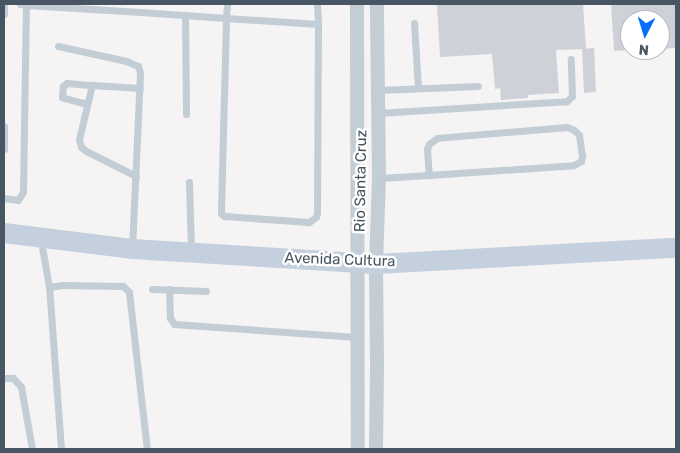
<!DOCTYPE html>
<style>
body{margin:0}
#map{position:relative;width:680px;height:453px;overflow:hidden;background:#f5f3f3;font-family:Rubik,sans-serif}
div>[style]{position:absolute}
.building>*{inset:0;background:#ced2d8}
.lane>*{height:7px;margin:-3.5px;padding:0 3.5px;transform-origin:3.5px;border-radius:3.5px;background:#c3cdd5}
.street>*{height:14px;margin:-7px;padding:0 7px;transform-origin:7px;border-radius:7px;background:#c3cdd5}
.secondary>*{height:20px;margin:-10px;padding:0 10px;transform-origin:10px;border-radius:10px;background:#c4d0dd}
span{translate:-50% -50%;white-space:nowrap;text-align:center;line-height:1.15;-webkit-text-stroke:5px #fff;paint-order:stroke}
.street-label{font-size:15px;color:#485663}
.frame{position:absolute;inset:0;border:5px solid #485663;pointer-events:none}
.north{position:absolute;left:620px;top:10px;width:50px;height:50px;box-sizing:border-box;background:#fff;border:1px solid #b6bbc1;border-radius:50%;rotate:185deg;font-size:14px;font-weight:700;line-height:20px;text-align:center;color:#485663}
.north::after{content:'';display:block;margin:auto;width:18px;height:22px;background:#076efb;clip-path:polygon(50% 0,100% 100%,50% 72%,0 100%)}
</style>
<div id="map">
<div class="building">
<i style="clip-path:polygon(437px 4px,583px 4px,586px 49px,556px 50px,559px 93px,528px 95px,528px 98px,501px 100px,500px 88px,495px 89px,492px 54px,440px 57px)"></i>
<i style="clip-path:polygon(611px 4px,676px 4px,676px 48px,660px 49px,660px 20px,630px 20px,630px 50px,614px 51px)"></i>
<i style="clip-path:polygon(594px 48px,596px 92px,584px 93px,582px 49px)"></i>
</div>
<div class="lane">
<i style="left:20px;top:4px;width:6px;rotate:9deg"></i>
<i style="left:26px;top:5px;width:115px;rotate:3.5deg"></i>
<i style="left:141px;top:12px;width:85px;rotate:4deg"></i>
<i style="left:226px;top:18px;width:92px;rotate:3.7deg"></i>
<i style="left:318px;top:24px;width:189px;rotate:90.3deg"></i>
<i style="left:317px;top:213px;width:4px;rotate:104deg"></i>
<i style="left:316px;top:217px;width:9px;rotate:144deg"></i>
<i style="left:309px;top:222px;width:85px;rotate:-176deg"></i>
<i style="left:224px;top:216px;width:4px;rotate:-135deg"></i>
<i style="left:221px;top:213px;width:3px;rotate:-90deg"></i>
<i style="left:221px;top:210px;width:192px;rotate:-88.5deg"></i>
<i style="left:226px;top:18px;width:14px;rotate:-86deg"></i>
<i style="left:317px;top:4px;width:20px;rotate:87deg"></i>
<i style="left:4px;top:14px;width:10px;rotate:-90deg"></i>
<i style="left:185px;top:15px;width:99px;rotate:89.4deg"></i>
<i style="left:414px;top:23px;width:65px;rotate:86.5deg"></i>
<i style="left:58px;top:46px;width:70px;rotate:12.4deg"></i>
<i style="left:126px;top:61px;width:13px;rotate:23deg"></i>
<i style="left:138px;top:66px;width:7px;rotate:74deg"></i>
<i style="left:140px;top:73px;width:175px;rotate:92.6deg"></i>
<i style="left:378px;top:90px;width:100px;rotate:-2.3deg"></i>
<i style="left:87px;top:104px;width:24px;rotate:-165deg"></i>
<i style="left:64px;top:98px;width:2px;rotate:-153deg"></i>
<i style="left:62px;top:97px;width:11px;rotate:-85deg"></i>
<i style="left:63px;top:86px;width:5px;rotate:-37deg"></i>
<i style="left:67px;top:83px;width:25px;rotate:5deg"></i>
<i style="left:378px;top:113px;width:189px;rotate:-3.6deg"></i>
<i style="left:567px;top:101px;width:7px;rotate:-45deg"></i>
<i style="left:572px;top:96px;width:37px;rotate:-92deg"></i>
<i style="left:4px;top:126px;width:23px;rotate:90deg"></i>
<i style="left:136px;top:176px;width:56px;rotate:-153.4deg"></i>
<i style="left:86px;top:151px;width:6px;rotate:-141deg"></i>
<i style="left:81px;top:147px;width:8px;rotate:-104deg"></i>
<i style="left:79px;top:139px;width:56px;rotate:-76.5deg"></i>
<i style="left:92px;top:85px;width:48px;rotate:3.6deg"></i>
<i style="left:379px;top:178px;width:50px;rotate:-3.4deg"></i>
<i style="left:429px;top:175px;width:145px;rotate:-3.9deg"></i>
<i style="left:574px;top:165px;width:8px;rotate:-30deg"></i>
<i style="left:581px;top:161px;width:5px;rotate:-79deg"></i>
<i style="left:582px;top:156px;width:21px;rotate:-98deg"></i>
<i style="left:579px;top:135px;width:7px;rotate:-135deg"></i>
<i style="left:574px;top:130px;width:8px;rotate:-157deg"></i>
<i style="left:567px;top:127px;width:130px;rotate:175.2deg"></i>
<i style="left:437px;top:138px;width:10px;rotate:143deg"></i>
<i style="left:429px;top:144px;width:5px;rotate:112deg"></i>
<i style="left:427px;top:149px;width:26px;rotate:86deg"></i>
<i style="left:189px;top:182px;width:68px;rotate:88.3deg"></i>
<i style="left:4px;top:198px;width:14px;rotate:8deg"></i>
<i style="left:18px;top:200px;width:9px;rotate:-58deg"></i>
<i style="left:23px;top:192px;width:188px;rotate:-89.1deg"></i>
<i style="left:41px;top:241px;width:47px;rotate:80.1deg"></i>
<i style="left:152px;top:289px;width:54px;rotate:2.1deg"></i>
<i style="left:169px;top:289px;width:29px;rotate:88deg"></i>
<i style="left:170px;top:318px;width:7px;rotate:56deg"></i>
<i style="left:174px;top:324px;width:183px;rotate:4.1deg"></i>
<i style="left:4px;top:378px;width:9px"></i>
<i style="left:13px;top:378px;width:12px;rotate:48deg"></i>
<i style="left:21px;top:387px;width:63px;rotate:79.9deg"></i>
<i style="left:61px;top:449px;width:162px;rotate:-94.2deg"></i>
<i style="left:49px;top:287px;width:13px;rotate:-9deg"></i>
<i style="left:62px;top:285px;width:61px;rotate:0.9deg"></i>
<i style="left:123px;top:286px;width:8px;rotate:45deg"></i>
<i style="left:129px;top:292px;width:158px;rotate:83.5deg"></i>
</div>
<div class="street">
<i style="left:357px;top:4px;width:445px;rotate:89.9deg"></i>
<i style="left:376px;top:449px;width:87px;rotate:-89.3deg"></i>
<i style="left:377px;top:362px;width:98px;rotate:-90.6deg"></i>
<i style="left:376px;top:264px;width:86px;rotate:-88deg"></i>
<i style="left:379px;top:178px;width:174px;rotate:-90.7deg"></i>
</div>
<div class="secondary">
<i style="left:4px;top:233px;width:129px;rotate:7.1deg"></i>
<i style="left:132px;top:249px;width:244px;rotate:3.5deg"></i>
<i style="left:376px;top:264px;width:300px;rotate:-3.1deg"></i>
</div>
<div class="street-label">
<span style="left:361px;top:181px;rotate:-89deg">Rio Santa Cruz</span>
<span style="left:340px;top:260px;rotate:2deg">Avenida Cultura</span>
</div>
<div class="frame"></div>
<div class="north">N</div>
</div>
